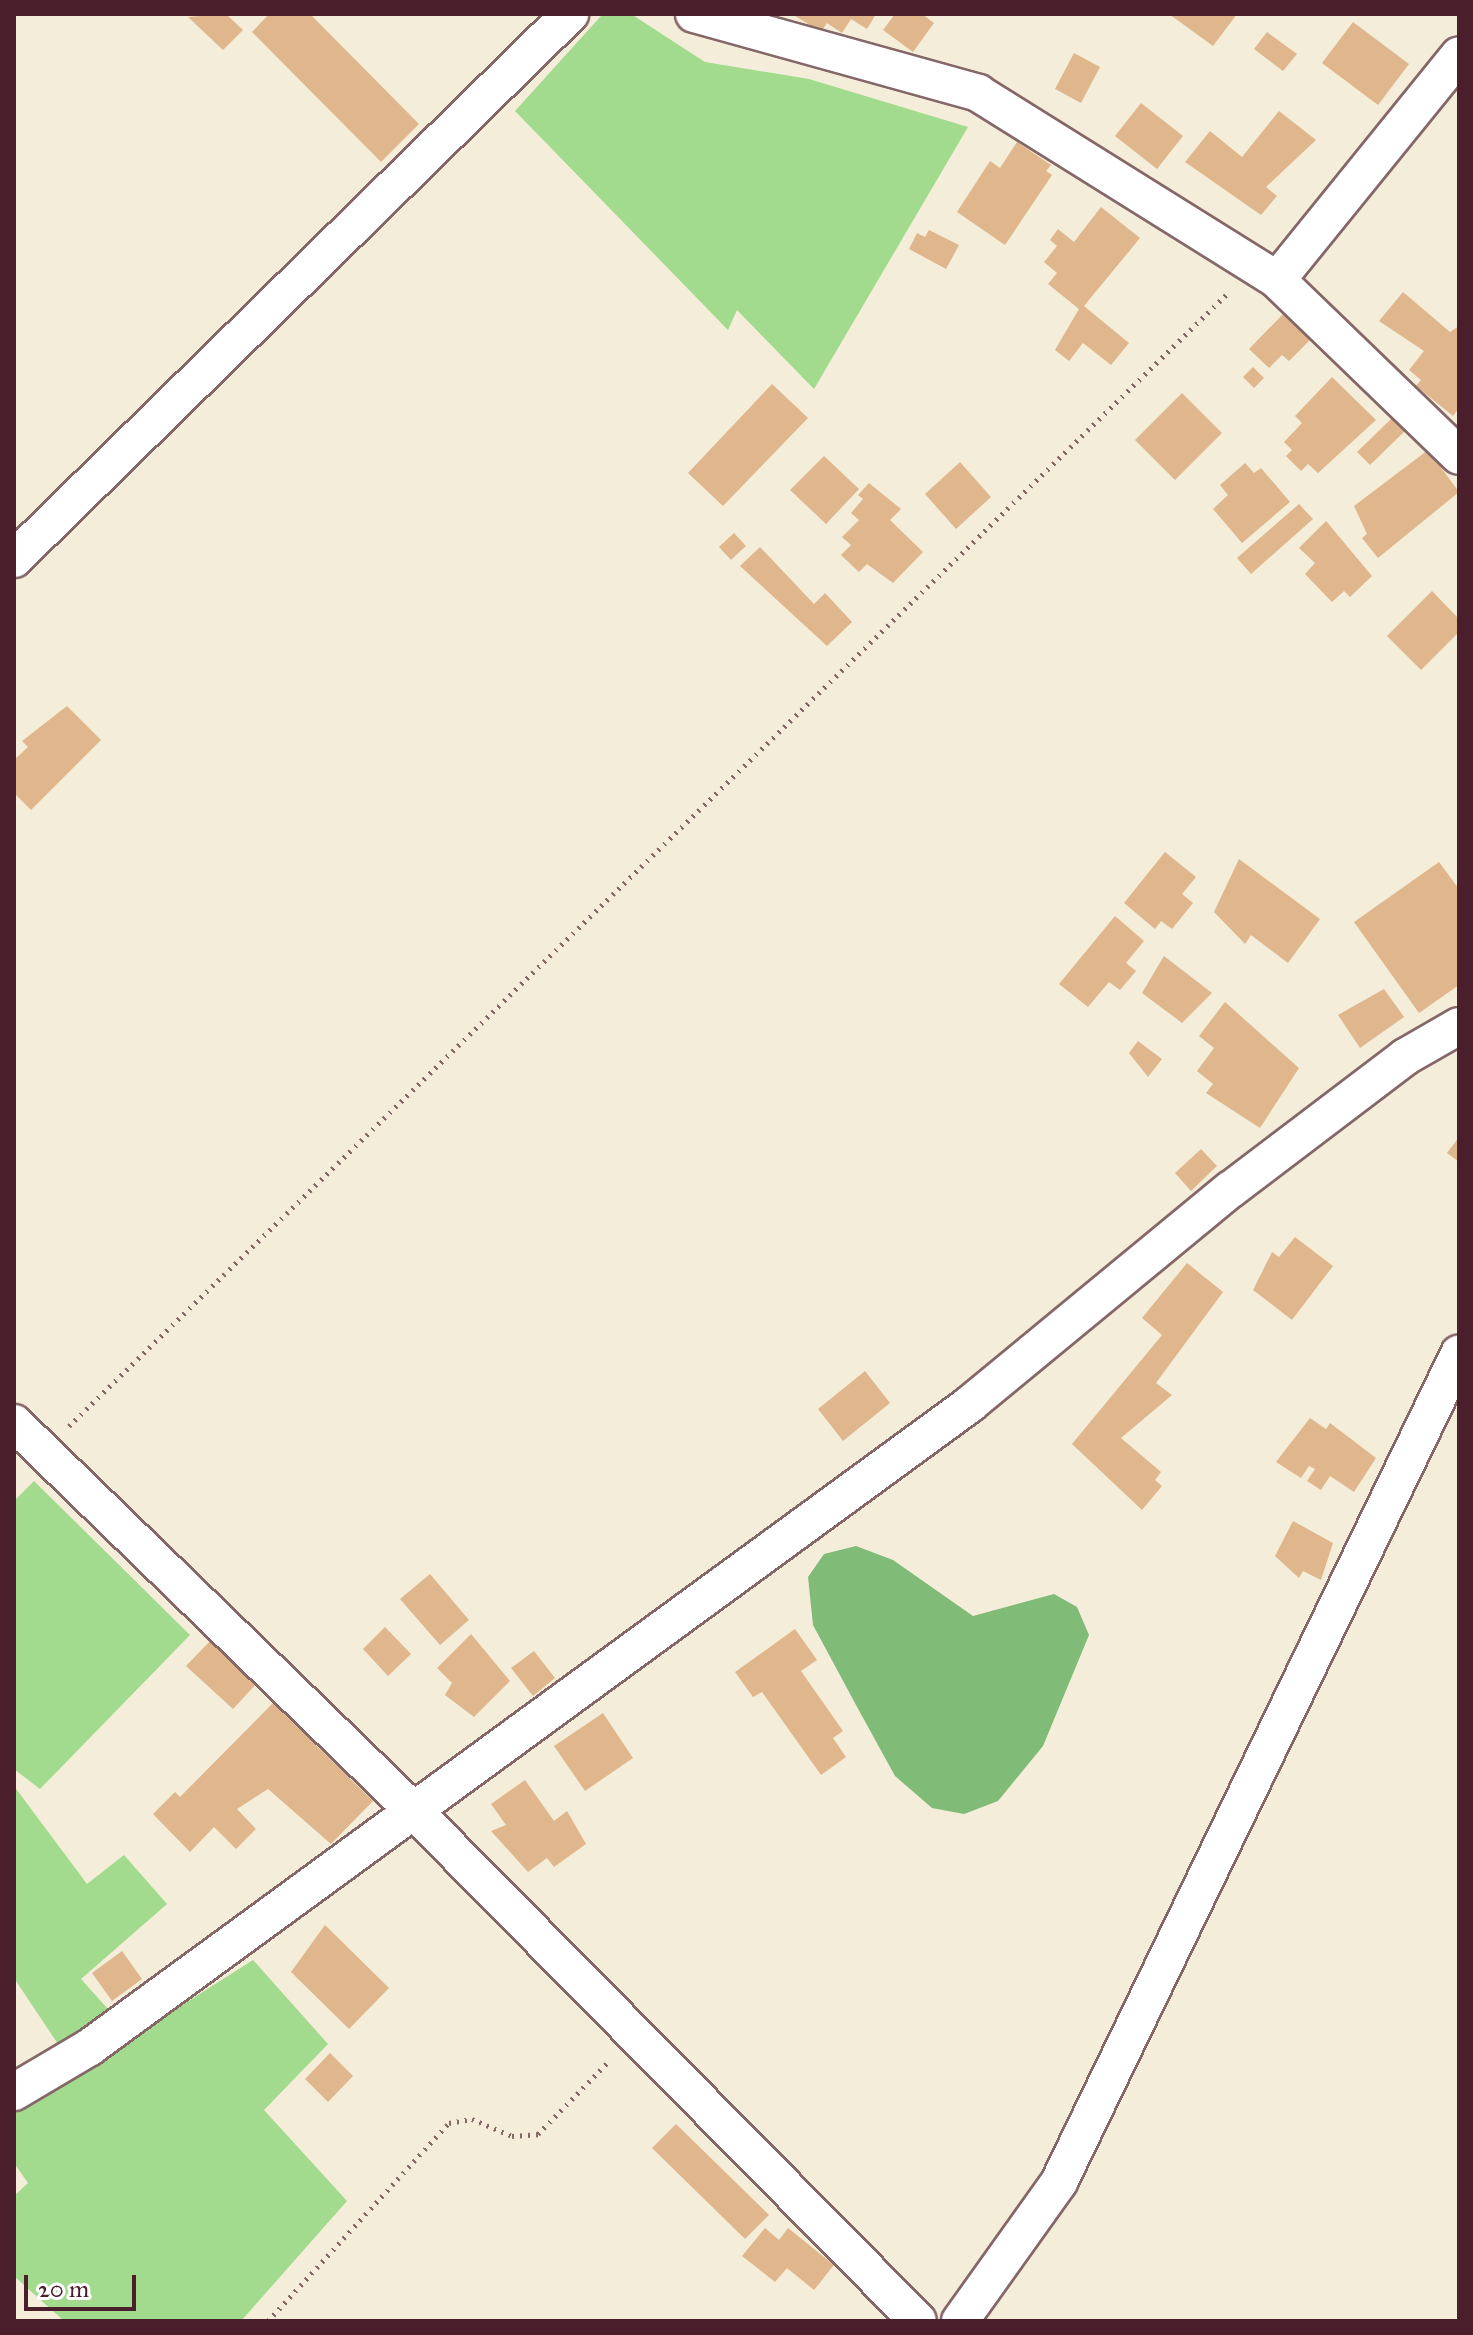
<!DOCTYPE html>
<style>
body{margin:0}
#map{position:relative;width:1473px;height:2335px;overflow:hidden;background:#f3edd9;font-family:"IM FELL Great Primer",serif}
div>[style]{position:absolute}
.green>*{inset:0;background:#a2db8d}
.forest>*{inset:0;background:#81bb78}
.building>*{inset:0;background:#e0b78d}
.path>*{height:5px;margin-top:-2.5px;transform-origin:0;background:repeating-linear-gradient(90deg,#856768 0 2px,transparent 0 8px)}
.roads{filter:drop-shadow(2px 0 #856768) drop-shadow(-2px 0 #856768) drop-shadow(0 2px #856768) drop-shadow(0 -2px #856768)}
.minor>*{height:36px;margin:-18px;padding:0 18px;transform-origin:18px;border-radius:18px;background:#fff}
span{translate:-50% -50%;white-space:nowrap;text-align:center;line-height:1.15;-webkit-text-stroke:6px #fff;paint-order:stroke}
.frame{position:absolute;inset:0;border:16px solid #4a1f2b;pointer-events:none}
.scale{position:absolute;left:24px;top:2275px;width:112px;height:36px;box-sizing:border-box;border:4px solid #4a1f2b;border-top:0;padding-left:10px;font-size:24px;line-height:28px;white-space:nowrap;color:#4a1f2b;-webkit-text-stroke:6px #fff;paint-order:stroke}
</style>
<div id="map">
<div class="green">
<i style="clip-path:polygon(631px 14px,705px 62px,809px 79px,968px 127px,814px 389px,737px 310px,728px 330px,515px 111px,601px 16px)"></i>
<i style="clip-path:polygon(34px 1481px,190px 1635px,40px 1789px,14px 1769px,14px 1501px)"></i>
<i style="clip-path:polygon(14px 1786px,87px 1884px,124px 1855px,167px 1904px,81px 1979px,108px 2009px,60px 2047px,14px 1978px)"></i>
<i style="clip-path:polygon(253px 1960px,328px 2044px,264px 2110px,347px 2201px,241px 2321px,64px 2321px,14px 2276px,14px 2196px,28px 2183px,14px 2163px,14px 2112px)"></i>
</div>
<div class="forest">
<i style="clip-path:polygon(856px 1546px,893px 1560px,973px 1616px,1054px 1594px,1077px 1607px,1089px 1635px,1043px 1746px,998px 1801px,964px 1814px,932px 1808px,895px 1776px,856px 1705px,813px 1625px,808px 1577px,824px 1554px)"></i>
</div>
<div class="building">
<i style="clip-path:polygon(226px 14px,243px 30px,223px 50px,188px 17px)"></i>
<i style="clip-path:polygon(269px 14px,310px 14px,419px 124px,381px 162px,252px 32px)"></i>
<i style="clip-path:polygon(792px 14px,876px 14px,867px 29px,851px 19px,842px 33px,827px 23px,821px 32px)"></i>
<i style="clip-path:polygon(895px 14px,922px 14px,934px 23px,913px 52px,883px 30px)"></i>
<i style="clip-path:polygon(1169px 14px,1237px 14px,1213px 46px)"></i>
<i style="clip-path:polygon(1353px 22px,1409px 64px,1378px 105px,1322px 63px)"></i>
<i style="clip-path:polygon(1267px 32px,1297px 54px,1283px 71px,1254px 49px)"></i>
<i style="clip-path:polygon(1074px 53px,1100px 67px,1081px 103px,1055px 89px)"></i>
<i style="clip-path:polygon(1141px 103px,1183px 136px,1157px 169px,1115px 136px)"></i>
<i style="clip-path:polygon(1279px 111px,1316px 140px,1266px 187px,1277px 196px,1261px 215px,1185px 162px,1210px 131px,1242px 157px)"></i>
<i style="clip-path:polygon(1017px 142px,1051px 165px,1046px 171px,1052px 175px,1005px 245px,957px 212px,990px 161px,1000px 168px)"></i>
<i style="clip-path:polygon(1101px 207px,1140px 238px,1084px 306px,1129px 343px,1111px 365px,1083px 343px,1069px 361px,1055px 350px,1079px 309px,1048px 284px,1057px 273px,1044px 262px,1057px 246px,1050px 240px,1058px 229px,1074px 242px)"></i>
<i style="clip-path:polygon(929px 230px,959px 245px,946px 269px,909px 249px,917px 233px,925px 237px)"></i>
<i style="clip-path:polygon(1403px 292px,1450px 332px,1459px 326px,1459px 408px,1453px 416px,1416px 386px,1421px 380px,1409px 370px,1424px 351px,1379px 321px)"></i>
<i style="clip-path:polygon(1283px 314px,1310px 340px,1289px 361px,1282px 355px,1269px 368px,1249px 349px)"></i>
<i style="clip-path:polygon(1253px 367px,1264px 378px,1254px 388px,1243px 377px)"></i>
<i style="clip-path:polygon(1332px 377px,1376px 420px,1318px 473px,1308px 464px,1301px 471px,1286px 456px,1292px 450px,1284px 442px,1302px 423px,1295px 416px)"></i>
<i style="clip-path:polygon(772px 384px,808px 418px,723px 506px,688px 473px)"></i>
<i style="clip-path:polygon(1182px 393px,1222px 433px,1175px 480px,1135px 440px)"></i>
<i style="clip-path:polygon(1392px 418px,1405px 431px,1370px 465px,1357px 452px)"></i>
<i style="clip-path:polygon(1428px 450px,1459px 492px,1378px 558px,1362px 538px,1367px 534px,1354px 506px)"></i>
<i style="clip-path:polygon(824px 456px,859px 489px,826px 524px,790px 490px)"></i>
<i style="clip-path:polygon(960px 462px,991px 497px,956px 529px,925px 494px)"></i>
<i style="clip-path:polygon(1245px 463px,1254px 473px,1261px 468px,1290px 502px,1242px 543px,1213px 509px,1228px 495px,1220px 485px)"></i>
<i style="clip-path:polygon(869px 483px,901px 509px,890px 520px,923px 552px,893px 583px,867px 564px,859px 572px,841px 555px,851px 545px,842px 537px,859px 520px,851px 513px,863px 499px,858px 495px)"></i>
<i style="clip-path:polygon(1299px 504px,1313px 519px,1251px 574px,1237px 558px)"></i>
<i style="clip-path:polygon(1326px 521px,1372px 576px,1350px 597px,1344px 591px,1332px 602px,1305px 574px,1315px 563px,1299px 548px)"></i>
<i style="clip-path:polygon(734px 533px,746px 546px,731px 560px,719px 547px)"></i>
<i style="clip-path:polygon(760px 547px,814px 604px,825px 593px,852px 622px,827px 646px,740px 566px)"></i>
<i style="clip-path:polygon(1432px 591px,1459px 619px,1459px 632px,1421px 670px,1387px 636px)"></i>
<i style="clip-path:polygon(67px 706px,101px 740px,31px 810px,14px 793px,14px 760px,28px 747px,22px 741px)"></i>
<i style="clip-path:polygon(1165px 852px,1196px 877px,1182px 894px,1193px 903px,1172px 929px,1161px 921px,1155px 929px,1124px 903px)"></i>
<i style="clip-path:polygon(1239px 859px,1320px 919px,1288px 963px,1251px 935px,1245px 944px,1214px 912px)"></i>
<i style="clip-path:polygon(1439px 862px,1459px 889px,1459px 985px,1419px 1013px,1354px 922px)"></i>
<i style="clip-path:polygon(1115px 916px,1144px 941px,1126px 963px,1136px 971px,1120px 990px,1109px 982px,1088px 1007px,1059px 984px)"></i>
<i style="clip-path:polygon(1164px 956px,1212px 993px,1182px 1023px,1142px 993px)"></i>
<i style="clip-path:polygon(1384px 989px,1404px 1017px,1360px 1048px,1338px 1015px)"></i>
<i style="clip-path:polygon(1225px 1002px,1299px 1068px,1260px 1128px,1206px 1093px,1213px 1084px,1197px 1071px,1214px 1048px,1199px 1036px)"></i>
<i style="clip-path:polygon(1138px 1041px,1162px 1059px,1148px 1077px,1129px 1053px)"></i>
<i style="clip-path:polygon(1459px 1137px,1459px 1162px,1447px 1153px)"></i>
<i style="clip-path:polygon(1201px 1149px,1217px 1166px,1191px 1191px,1175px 1173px)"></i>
<i style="clip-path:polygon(1295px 1237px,1333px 1266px,1292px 1320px,1253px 1290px,1272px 1252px,1279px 1257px)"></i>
<i style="clip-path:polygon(1187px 1263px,1223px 1292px,1156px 1383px,1172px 1395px,1121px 1438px,1161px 1472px,1155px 1480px,1162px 1486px,1142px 1510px,1072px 1444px,1162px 1335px,1142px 1318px)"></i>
<i style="clip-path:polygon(865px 1371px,890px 1403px,843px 1441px,818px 1409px)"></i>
<i style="clip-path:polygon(1310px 1418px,1326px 1429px,1330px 1423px,1376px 1458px,1354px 1492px,1330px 1476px,1321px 1490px,1307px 1481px,1315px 1469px,1309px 1466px,1301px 1478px,1276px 1462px)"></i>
<i style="clip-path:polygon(1293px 1521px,1333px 1543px,1321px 1580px,1303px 1571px,1299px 1578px,1275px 1556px)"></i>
<i style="clip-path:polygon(430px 1574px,469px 1620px,440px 1645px,400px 1599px)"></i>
<i style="clip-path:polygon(385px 1627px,411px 1654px,388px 1676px,363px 1649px)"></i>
<i style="clip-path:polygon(795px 1629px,817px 1660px,801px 1671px,843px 1731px,833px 1738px,846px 1757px,821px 1775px,762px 1692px,753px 1697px,735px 1672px)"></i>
<i style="clip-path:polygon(471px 1634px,510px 1681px,474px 1717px,445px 1695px,452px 1683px,437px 1668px)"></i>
<i style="clip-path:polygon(212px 1639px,258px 1682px,233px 1709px,186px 1666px)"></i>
<i style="clip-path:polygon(534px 1651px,555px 1678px,533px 1696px,511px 1668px)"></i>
<i style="clip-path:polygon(273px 1703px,373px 1801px,331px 1844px,268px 1789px,237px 1809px,256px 1829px,236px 1849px,214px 1827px,190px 1852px,153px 1814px,175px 1792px,180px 1797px)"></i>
<i style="clip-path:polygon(603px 1713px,633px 1758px,585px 1791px,554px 1746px)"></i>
<i style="clip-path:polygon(525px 1780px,554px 1821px,567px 1811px,586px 1844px,554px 1867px,547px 1858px,528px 1872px,491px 1831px,506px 1825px,491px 1804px)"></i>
<i style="clip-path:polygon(325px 1925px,389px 1988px,349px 2029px,291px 1972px)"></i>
<i style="clip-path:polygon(122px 1951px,142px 1979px,112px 2001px,92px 1973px)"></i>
<i style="clip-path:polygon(330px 2053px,353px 2076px,328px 2102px,305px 2079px)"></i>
<i style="clip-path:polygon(676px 2124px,769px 2215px,745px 2239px,652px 2148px)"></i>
<i style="clip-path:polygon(765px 2228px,779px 2240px,788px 2228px,834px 2265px,814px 2290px,787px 2268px,775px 2282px,742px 2256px)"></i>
</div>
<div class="path">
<i style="left:69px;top:1426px;width:1622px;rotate:-44.35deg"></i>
<i style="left:268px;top:2321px;width:268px;rotate:-47.6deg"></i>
<i style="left:449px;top:2123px;width:23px;rotate:-10deg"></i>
<i style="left:472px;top:2119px;width:43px;rotate:23deg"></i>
<i style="left:512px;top:2136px;width:26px;rotate:-4deg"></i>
<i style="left:538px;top:2134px;width:103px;rotate:-45.8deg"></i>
</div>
<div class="roads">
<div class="minor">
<i style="left:694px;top:14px;width:295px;rotate:15.5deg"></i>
<i style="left:978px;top:93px;width:353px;rotate:32deg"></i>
<i style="left:1277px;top:280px;width:253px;rotate:44deg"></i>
<i style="left:1277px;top:280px;width:289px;rotate:-51deg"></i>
<i style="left:14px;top:559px;width:779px;rotate:-44.43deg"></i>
<i style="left:14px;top:1423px;width:556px;rotate:44.13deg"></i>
<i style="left:413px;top:1810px;width:718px;rotate:45.34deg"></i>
<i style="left:14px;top:2092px;width:88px;rotate:-30.6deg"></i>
<i style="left:90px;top:2047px;width:1090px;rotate:-36.15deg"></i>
<i style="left:970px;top:1404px;width:337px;rotate:-39.5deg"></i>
<i style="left:1230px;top:1190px;width:220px;rotate:-37.2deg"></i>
<i style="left:1405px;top:1057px;width:62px;rotate:-29.9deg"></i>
<i style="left:960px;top:2321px;width:171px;rotate:-54.5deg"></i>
<i style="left:1059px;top:2182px;width:920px;rotate:-64.22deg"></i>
</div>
</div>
<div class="frame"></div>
<div class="scale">20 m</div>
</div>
